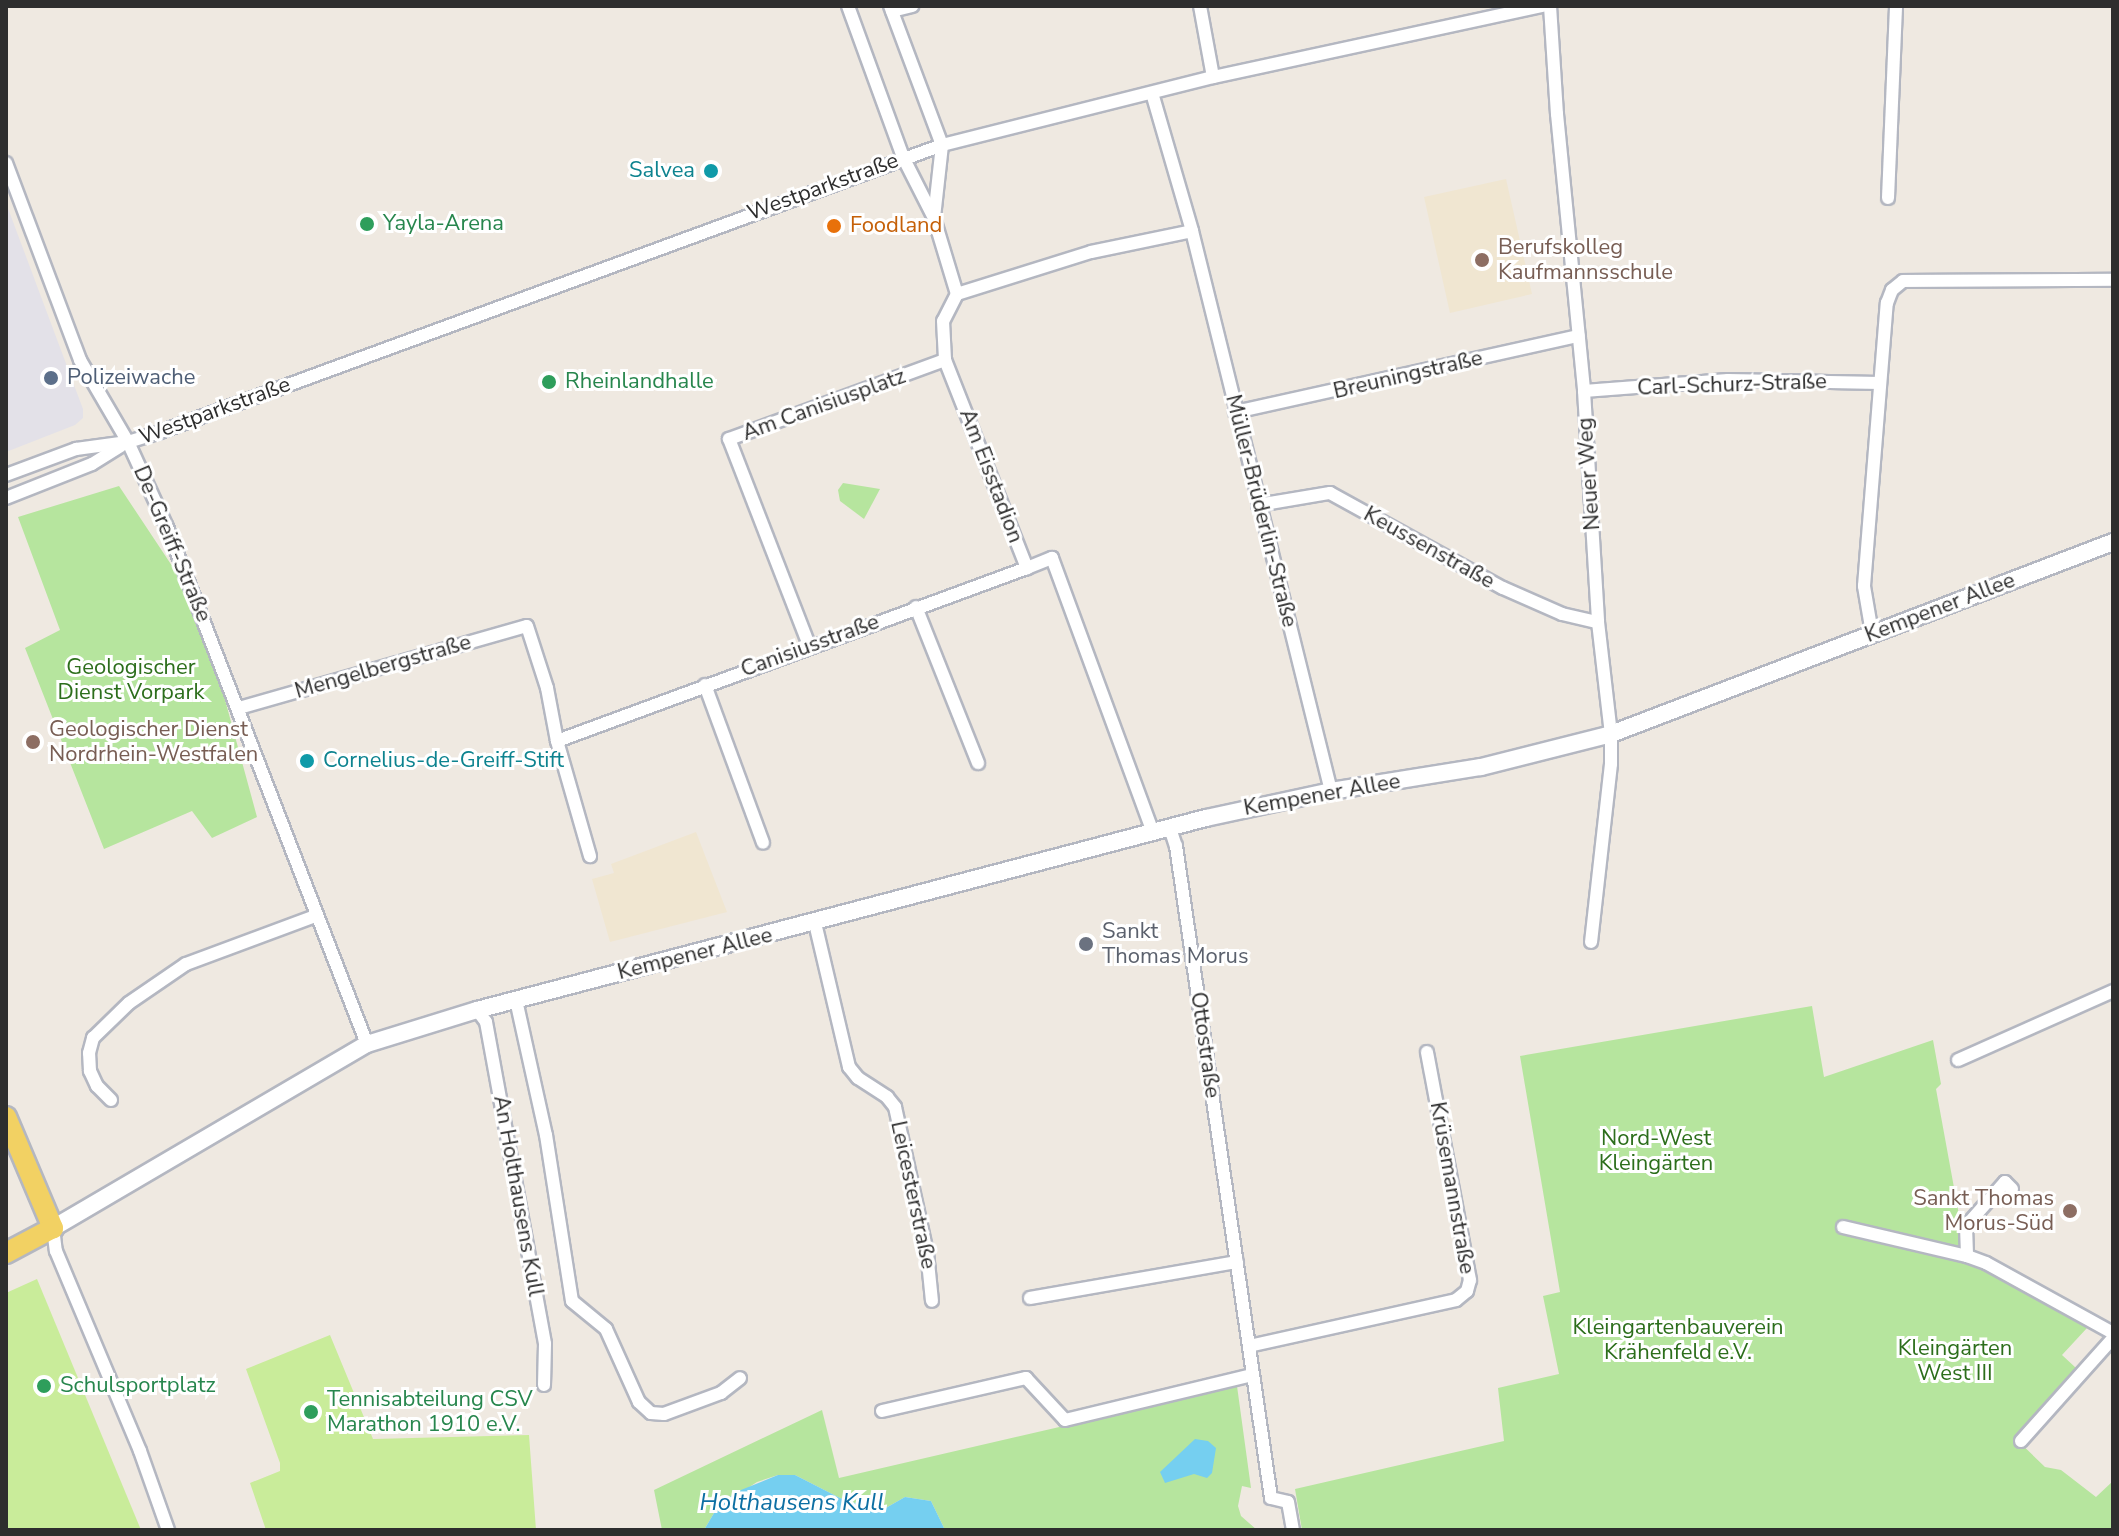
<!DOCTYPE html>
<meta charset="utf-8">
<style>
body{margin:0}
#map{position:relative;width:2119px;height:1536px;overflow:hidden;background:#efe9e1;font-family:"Nunito Sans",sans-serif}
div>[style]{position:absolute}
.industrial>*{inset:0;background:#e3e1e8}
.education>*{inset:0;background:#f0e6d1}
.green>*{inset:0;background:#b6e59e}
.pitch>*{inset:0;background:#c9ec9a}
.water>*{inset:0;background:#75cff0}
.roads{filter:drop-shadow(2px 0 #b4b7c1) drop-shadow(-2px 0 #b4b7c1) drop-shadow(0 2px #b4b7c1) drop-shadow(0 -2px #b4b7c1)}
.minor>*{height:12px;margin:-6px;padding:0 6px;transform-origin:6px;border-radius:6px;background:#fff}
.tertiary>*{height:16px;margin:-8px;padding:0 8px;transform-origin:8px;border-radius:8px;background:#fff}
.primary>*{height:20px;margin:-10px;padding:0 10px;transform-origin:10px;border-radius:10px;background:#f2d163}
.dots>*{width:22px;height:22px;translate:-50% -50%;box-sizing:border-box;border:4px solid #fff;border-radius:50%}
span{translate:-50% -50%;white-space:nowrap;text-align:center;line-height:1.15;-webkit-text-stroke:6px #fff;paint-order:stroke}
.culture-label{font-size:22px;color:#0d838f}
.right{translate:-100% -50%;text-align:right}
.left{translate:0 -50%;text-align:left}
.street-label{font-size:22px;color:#2e2e2e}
.leisure-label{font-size:22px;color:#27864d}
.food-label{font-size:22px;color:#c56008}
.education-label{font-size:22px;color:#785e54}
.service-label{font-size:22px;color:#4e5e75}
.park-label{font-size:22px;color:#2c6e1b}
.worship-label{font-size:22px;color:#5b616d}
.water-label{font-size:24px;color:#0d6fa3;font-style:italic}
.frame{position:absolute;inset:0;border:8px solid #2e2e2e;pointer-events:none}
</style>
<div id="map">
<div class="industrial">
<i style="clip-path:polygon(6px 203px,83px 409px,83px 418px,75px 425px,6px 452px)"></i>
</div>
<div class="education">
<i style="clip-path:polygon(1506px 179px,1532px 294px,1450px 313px,1424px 197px)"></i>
<i style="clip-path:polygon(696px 832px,727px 912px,610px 942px,592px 879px,614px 873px,611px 864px)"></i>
</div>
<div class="green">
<i style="clip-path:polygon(843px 483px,880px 489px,864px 519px,840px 501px,838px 490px)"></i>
<i style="clip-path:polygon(119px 486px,200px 608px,257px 817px,212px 838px,192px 811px,104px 849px,25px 648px,60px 630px,18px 517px)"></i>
<i style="clip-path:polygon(1812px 1006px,1824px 1077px,1933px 1040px,1941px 1084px,1936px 1089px,1959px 1215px,1961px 1261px,1987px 1271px,2087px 1328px,2062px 1355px,2076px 1368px,2014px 1437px,2045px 1467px,2061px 1470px,2096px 1497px,2113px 1481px,2113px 1530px,1302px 1530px,1295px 1489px,1504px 1441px,1498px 1388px,1559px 1374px,1543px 1296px,1560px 1292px,1520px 1056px)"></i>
<i style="clip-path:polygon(1237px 1386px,1251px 1488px,1242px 1486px,1238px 1506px,1241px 1516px,1257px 1530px,945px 1530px,931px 1501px,905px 1497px,884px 1509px,867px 1507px,840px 1498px,795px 1475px,778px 1475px,757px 1482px,717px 1508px,704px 1530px,662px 1530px,654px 1490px,822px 1410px,839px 1478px)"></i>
</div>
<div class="pitch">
<i style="clip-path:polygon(37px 1279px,141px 1530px,6px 1530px,6px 1293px)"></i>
<i style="clip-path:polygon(330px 1335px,373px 1439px,529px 1435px,536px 1530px,266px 1530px,250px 1483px,280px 1471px,280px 1463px,246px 1369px)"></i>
</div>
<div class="water">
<i style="clip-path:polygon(1195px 1439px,1208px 1441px,1216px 1448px,1212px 1473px,1207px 1478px,1194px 1474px,1165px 1483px,1160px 1472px)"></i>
<i style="clip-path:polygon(778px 1475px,795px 1475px,840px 1498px,867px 1507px,884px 1509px,905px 1497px,931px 1501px,945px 1530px,704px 1530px,717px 1508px,736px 1492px)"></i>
</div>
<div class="roads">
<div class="minor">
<i style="left:848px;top:6px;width:161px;rotate:70deg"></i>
<i style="left:903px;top:157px;width:68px;rotate:63.1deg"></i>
<i style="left:934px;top:218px;width:79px;rotate:73.2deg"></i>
<i style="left:957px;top:294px;width:30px;rotate:117deg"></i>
<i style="left:943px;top:321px;width:39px;rotate:87deg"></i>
<i style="left:945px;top:360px;width:224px;rotate:68.5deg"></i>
<i style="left:1027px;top:568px;width:27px;rotate:-22deg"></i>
<i style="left:1052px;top:558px;width:293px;rotate:69.8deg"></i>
<i style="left:890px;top:6px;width:148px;rotate:69.5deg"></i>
<i style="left:942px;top:145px;width:73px;rotate:96.3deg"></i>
<i style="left:1200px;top:6px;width:72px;rotate:79.6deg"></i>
<i style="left:1550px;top:6px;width:108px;rotate:86.3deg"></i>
<i style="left:1557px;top:114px;width:278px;rotate:84.4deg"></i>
<i style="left:1584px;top:391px;width:231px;rotate:86.5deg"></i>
<i style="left:1598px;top:622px;width:113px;rotate:83.4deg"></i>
<i style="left:1611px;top:734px;width:30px;rotate:90deg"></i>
<i style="left:1611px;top:764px;width:179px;rotate:96.4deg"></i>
<i style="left:892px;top:11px;width:21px;rotate:-14deg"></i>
<i style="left:1152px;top:93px;width:144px;rotate:73.8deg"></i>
<i style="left:1192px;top:231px;width:577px;rotate:76.06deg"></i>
<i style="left:6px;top:163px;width:210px;rotate:69.4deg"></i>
<i style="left:80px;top:360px;width:95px;rotate:59.7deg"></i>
<i style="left:128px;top:442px;width:94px;rotate:65.4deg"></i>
<i style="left:167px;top:527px;width:554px;rotate:68.85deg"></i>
<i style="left:1888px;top:198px;width:192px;rotate:-87.6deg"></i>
<i style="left:957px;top:294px;width:140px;rotate:-17.4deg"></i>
<i style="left:1091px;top:252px;width:103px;rotate:-11.7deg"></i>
<i style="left:1584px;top:391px;width:144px;rotate:-4.4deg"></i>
<i style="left:1728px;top:380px;width:152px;rotate:1.1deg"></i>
<i style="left:1235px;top:412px;width:352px;rotate:-12.5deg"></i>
<i style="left:6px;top:475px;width:75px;rotate:-20.4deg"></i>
<i style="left:76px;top:449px;width:52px;rotate:-7.7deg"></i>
<i style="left:128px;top:442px;width:34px;rotate:-17deg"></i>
<i style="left:160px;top:432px;width:833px;rotate:-20.15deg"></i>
<i style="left:942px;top:145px;width:279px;rotate:-14.1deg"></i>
<i style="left:1213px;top:77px;width:337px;rotate:-12.2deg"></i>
<i style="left:6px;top:498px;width:92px;rotate:-21.6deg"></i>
<i style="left:92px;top:464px;width:34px;rotate:-32deg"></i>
<i style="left:1258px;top:505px;width:73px;rotate:-9.5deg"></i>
<i style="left:1330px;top:493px;width:197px;rotate:28.8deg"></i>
<i style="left:1503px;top:588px;width:64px;rotate:23.8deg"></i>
<i style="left:1562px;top:614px;width:37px;rotate:13deg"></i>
<i style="left:916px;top:607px;width:168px;rotate:68.3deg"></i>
<i style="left:1872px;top:633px;width:48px;rotate:-99.7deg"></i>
<i style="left:1864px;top:586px;width:284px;rotate:-85.4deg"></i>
<i style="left:1887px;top:303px;width:14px;rotate:-69deg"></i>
<i style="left:1892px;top:290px;width:14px;rotate:-39deg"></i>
<i style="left:1903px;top:281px;width:210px;rotate:-0.3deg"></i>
<i style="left:809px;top:645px;width:221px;rotate:-111.2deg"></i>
<i style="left:729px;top:439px;width:230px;rotate:-20.1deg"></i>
<i style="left:705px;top:685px;width:168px;rotate:69.8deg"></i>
<i style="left:239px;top:708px;width:299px;rotate:-15.9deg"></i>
<i style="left:527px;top:626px;width:65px;rotate:72.1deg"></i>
<i style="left:547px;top:688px;width:54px;rotate:79.3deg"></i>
<i style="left:557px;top:741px;width:120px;rotate:74deg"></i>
<i style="left:557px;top:741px;width:501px;rotate:-20.21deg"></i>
<i style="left:1170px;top:828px;width:19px;rotate:72deg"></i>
<i style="left:1176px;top:846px;width:659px;rotate:81.71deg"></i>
<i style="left:1271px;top:1498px;width:17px;rotate:13deg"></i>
<i style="left:1288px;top:1502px;width:28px;rotate:80deg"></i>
<i style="left:815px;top:923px;width:148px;rotate:76.7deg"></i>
<i style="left:849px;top:1067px;width:14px;rotate:51deg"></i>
<i style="left:858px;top:1078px;width:35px;rotate:33deg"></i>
<i style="left:887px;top:1097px;width:13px;rotate:51deg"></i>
<i style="left:895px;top:1107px;width:148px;rotate:77.6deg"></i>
<i style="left:927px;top:1252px;width:49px;rotate:84.2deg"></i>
<i style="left:516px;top:1000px;width:138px;rotate:77.5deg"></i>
<i style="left:546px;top:1135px;width:168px;rotate:81.1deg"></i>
<i style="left:572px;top:1301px;width:44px;rotate:39.5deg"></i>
<i style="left:606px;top:1329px;width:80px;rotate:65.7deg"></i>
<i style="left:639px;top:1402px;width:16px;rotate:43deg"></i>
<i style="left:651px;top:1413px;width:13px;rotate:4deg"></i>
<i style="left:664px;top:1414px;width:61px;rotate:-20.2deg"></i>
<i style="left:721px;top:1393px;width:24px;rotate:-38deg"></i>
<i style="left:477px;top:1010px;width:15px;rotate:53deg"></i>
<i style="left:486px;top:1022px;width:327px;rotate:79.6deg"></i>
<i style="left:545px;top:1344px;width:41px;rotate:91.4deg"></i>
<i style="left:1958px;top:1060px;width:170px;rotate:-24deg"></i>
<i style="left:111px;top:1100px;width:20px;rotate:-135deg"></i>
<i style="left:97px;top:1086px;width:17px;rotate:-115deg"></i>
<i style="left:90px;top:1071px;width:18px;rotate:-93deg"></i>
<i style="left:89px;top:1053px;width:16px;rotate:-75deg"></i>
<i style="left:93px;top:1038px;width:50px;rotate:-44.2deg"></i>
<i style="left:129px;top:1003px;width:69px;rotate:-34.4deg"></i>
<i style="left:186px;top:964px;width:138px;rotate:-20.4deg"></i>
<i style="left:2012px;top:1189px;width:10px;rotate:-135deg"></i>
<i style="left:2005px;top:1182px;width:59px;rotate:131.6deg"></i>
<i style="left:1966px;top:1226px;width:30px;rotate:88deg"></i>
<i style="left:1967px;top:1256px;width:20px;rotate:20deg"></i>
<i style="left:1986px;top:1263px;width:145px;rotate:28.9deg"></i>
<i style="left:1843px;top:1227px;width:127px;rotate:13.2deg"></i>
<i style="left:53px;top:1228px;width:23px;rotate:83deg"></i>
<i style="left:56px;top:1251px;width:217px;rotate:67.2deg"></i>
<i style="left:140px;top:1451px;width:84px;rotate:70.5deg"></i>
<i style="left:1030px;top:1298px;width:210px;rotate:-9.9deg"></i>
<i style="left:1249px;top:1346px;width:212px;rotate:-12.5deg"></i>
<i style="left:1456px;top:1300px;width:14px;rotate:-39deg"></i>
<i style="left:1467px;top:1291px;width:11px;rotate:-75deg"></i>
<i style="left:1470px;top:1280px;width:232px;rotate:-100.7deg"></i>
<i style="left:882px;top:1411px;width:148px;rotate:-12.9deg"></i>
<i style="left:1026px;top:1378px;width:57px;rotate:47.1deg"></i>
<i style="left:1065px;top:1420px;width:193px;rotate:-13.5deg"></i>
<i style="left:2021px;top:1441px;width:138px;rotate:-48.2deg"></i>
</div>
<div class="tertiary">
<i style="left:53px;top:1228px;width:364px;rotate:-30.4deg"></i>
<i style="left:367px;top:1044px;width:115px;rotate:-17.2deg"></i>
<i style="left:477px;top:1010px;width:754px;rotate:-14.76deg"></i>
<i style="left:1206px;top:818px;width:128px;rotate:-12.2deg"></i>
<i style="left:1331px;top:791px;width:152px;rotate:-9.1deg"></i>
<i style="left:1481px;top:767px;width:134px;rotate:-14.2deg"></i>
<i style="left:1611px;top:734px;width:537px;rotate:-20.93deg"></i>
</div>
<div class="primary">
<i style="left:6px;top:1117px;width:121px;rotate:67.1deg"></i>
<i style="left:53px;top:1228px;width:53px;rotate:152deg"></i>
</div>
</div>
<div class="dots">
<i style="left:711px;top:171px;background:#0f9aa8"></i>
<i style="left:367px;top:224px;background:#2e9e5b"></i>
<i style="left:834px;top:226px;background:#e8710a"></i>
<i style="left:1482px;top:260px;background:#8d6e63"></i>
<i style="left:51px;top:378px;background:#5c6f8a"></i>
<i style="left:549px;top:382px;background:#2e9e5b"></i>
<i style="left:33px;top:742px;background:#8d6e63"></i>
<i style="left:307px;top:761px;background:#0f9aa8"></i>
<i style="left:1086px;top:944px;background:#6b7280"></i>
<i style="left:2070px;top:1211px;background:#8d6e63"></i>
<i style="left:44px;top:1386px;background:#2e9e5b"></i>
<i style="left:311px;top:1412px;background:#2e9e5b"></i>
</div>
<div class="culture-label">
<span class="right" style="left:695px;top:171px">Salvea</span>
<span class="left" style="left:323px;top:761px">Cornelius-de-Greiff-Stift</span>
</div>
<div class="street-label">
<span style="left:823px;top:187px;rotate:-20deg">Westparkstraße</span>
<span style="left:1408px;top:375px;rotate:-13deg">Breuningstraße</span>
<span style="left:1732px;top:385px;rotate:-2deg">Carl-Schurz-Straße</span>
<span style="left:824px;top:405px;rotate:-20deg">Am Canisiusplatz</span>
<span style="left:215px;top:411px;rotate:-20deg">Westparkstraße</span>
<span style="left:1589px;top:474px;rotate:-94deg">Neuer Weg</span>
<span style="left:991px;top:476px;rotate:69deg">Am Eisstadion</span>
<span style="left:1261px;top:511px;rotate:76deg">Müller-Brüderlin-Straße</span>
<span style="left:172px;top:544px;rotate:67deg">De-Greiff-Straße</span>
<span style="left:1429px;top:548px;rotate:29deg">Keussenstraße</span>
<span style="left:1940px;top:608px;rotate:-21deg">Kempener Allee</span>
<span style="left:810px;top:646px;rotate:-20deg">Canisiusstraße</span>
<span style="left:383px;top:667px;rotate:-16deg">Mengelbergstraße</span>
<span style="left:1322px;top:795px;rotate:-10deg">Kempener Allee</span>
<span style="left:695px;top:954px;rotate:-14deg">Kempener Allee</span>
<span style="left:1205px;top:1045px;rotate:82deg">Ottostraße</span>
<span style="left:1452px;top:1188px;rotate:80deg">Krüsemannstraße</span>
<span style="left:913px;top:1195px;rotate:78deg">Leicesterstraße</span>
<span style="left:518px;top:1196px;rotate:80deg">An Holthausens Kull</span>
</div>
<div class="leisure-label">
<span class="left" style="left:383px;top:224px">Yayla-Arena</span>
<span class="left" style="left:565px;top:382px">Rheinlandhalle</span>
<span class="left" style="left:60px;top:1386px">Schulsportplatz</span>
<span class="left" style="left:327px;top:1412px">Tennisabteilung CSV<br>Marathon 1910 e.V.</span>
</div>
<div class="food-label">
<span class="left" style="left:850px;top:226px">Foodland</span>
</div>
<div class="education-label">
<span class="left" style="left:1498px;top:260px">Berufskolleg<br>Kaufmannsschule</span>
<span class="left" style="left:49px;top:742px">Geologischer Dienst<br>Nordrhein-Westfalen</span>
<span class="right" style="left:2054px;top:1211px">Sankt Thomas<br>Morus-Süd</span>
</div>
<div class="service-label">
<span class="left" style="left:67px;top:378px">Polizeiwache</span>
</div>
<div class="park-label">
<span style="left:131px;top:680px">Geologischer<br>Dienst Vorpark</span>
<span style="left:1656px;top:1151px">Nord-West<br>Kleingärten</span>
<span style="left:1678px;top:1340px">Kleingartenbauverein<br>Krähenfeld e.V.</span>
<span style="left:1955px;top:1361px">Kleingärten<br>West III</span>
</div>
<div class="worship-label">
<span class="left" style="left:1102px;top:944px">Sankt<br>Thomas Morus</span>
</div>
<div class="water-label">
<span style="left:792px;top:1503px">Holthausens Kull</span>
</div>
<div class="frame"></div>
</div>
